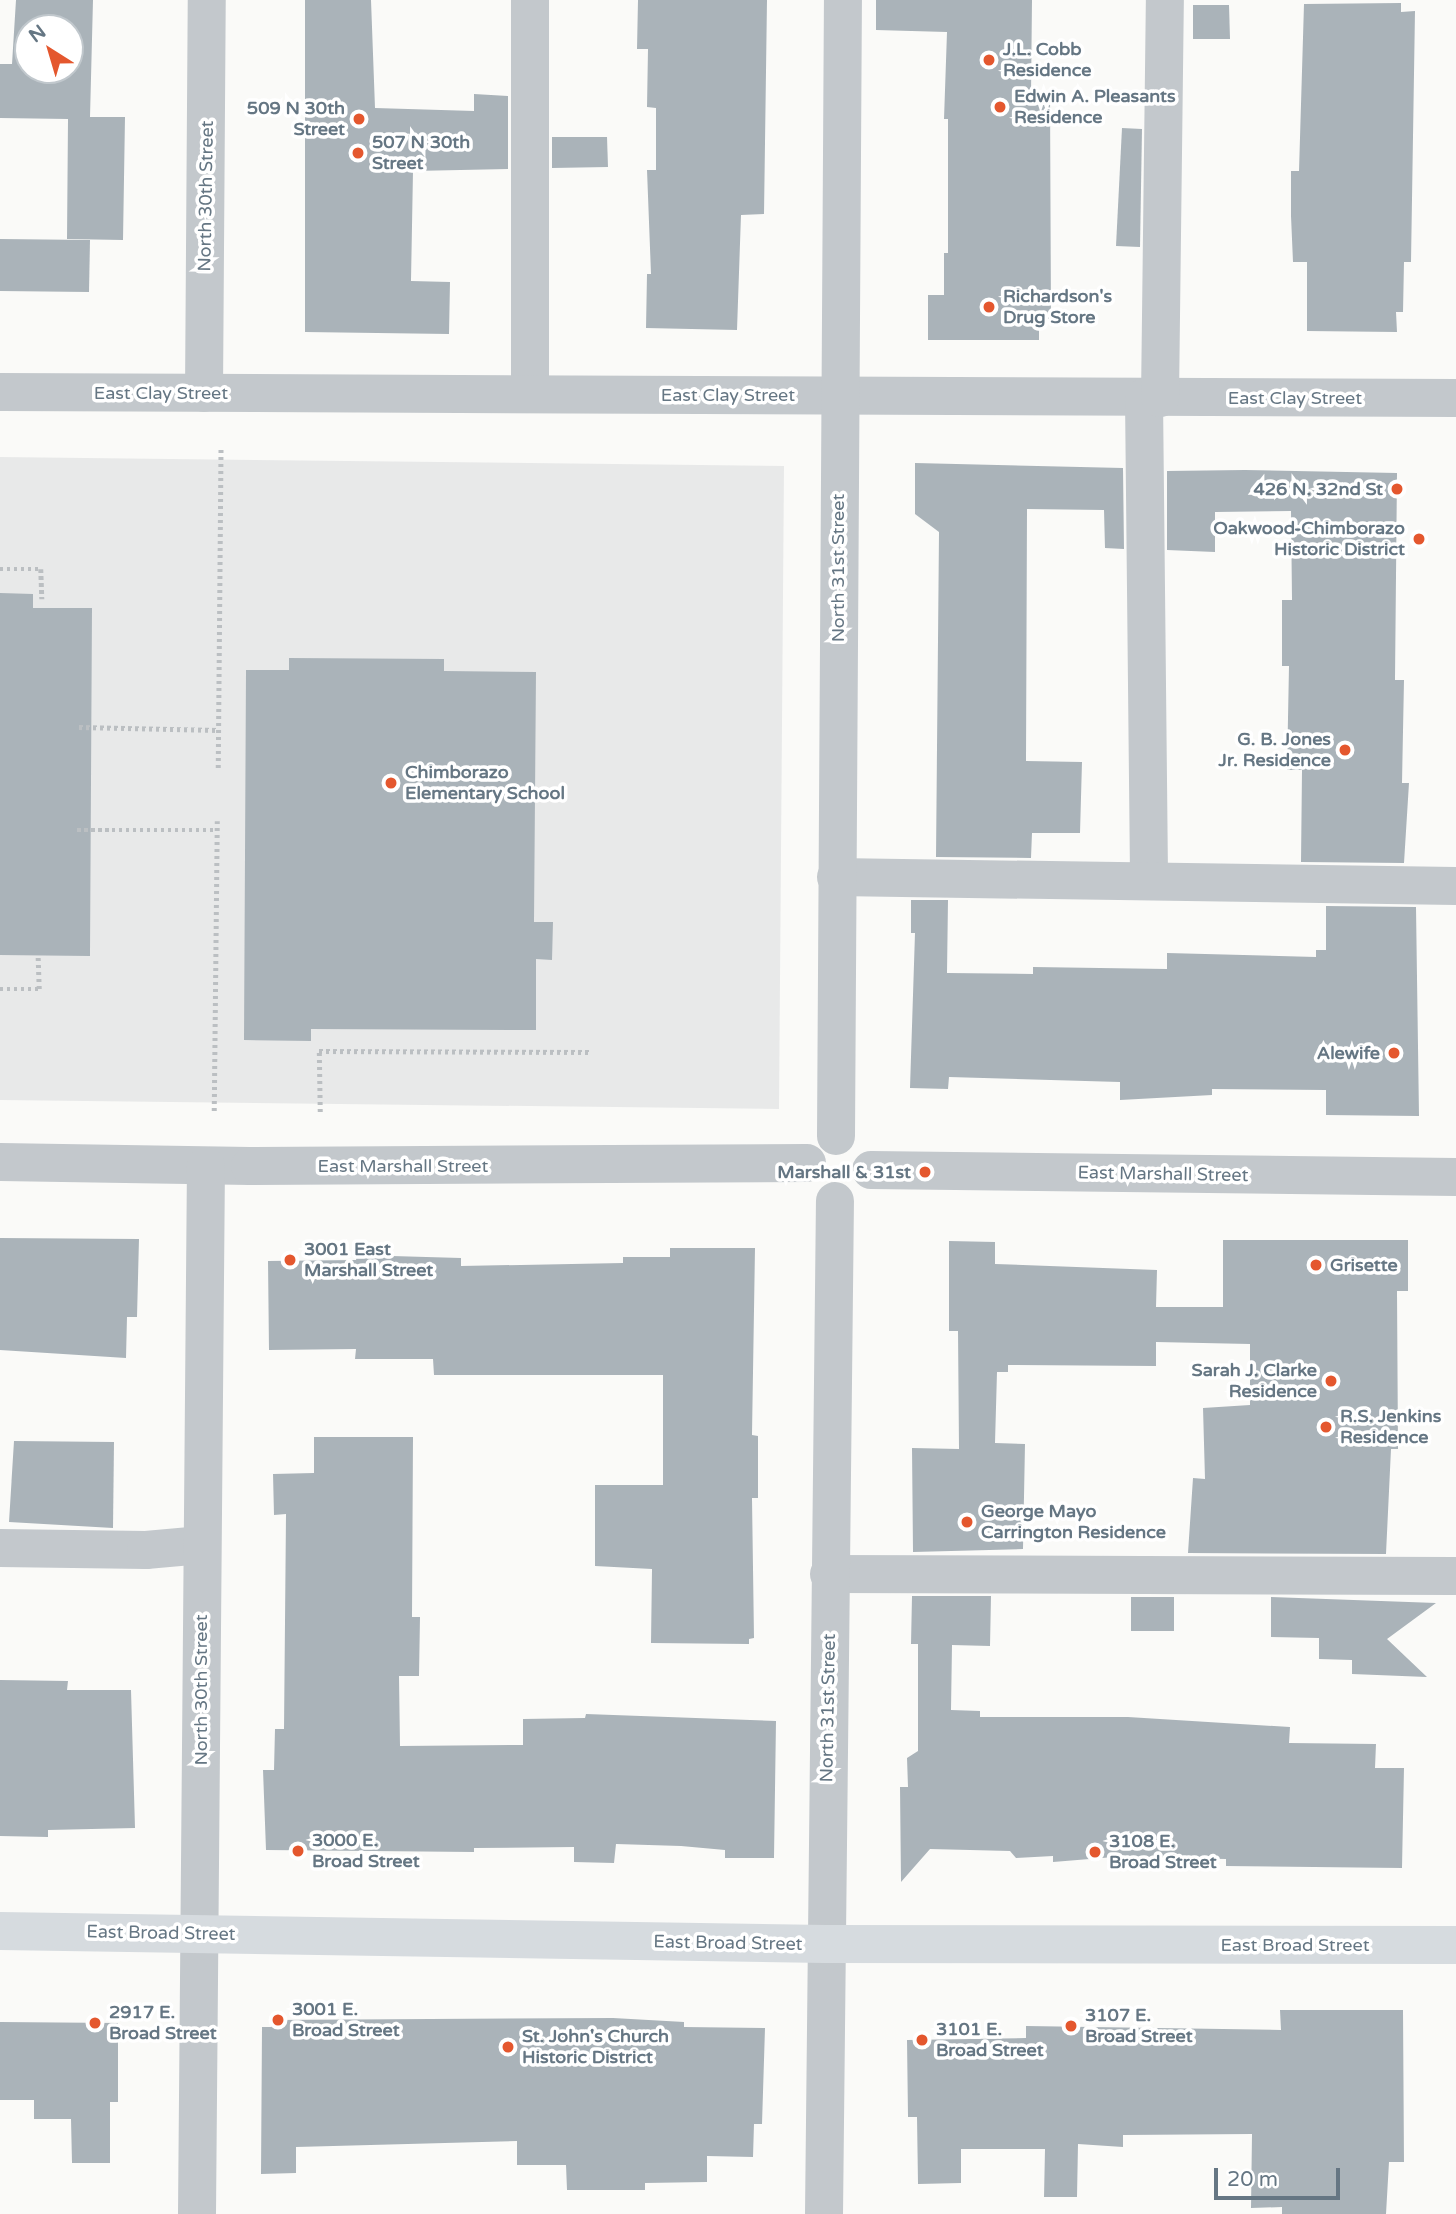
<!DOCTYPE html>
<style>
body{margin:0}
#map{position:relative;width:1456px;height:2214px;overflow:hidden;background:#fafaf8;font-family:"Varela Round",sans-serif}
div>[style]{position:absolute}
.built>*{inset:0;background:#e8e9e9}
.building>*{inset:0;background:#aab3b9}
.path>*{height:4.5px;margin-top:-2.25px;transform-origin:0;background:repeating-linear-gradient(90deg,#bbbfc2 0 3.5px,transparent 0 7px)}
.minor>*{height:38px;margin:-19px;padding:0 19px;transform-origin:19px;border-radius:19px;background:#c3c8cc}
.major>*{height:38px;margin:-19px;padding:0 19px;transform-origin:19px;border-radius:19px;background:#d6dbdf}
.dots>*{width:19px;height:19px;translate:-50% -50%;box-sizing:border-box;border:4px solid #fff;border-radius:50%}
span{translate:-50% -50%;white-space:nowrap;text-align:center;line-height:1.15;-webkit-text-stroke:7px #fff;paint-order:stroke}
.poi-label{font-size:18px;color:#657683;font-weight:700}
.left{translate:0 -50%;text-align:left}
.right{translate:-100% -50%;text-align:right}
.street-label{font-size:18px;color:#657683}
.north{position:absolute;left:14px;top:14px;width:70px;height:70px;box-sizing:border-box;background:#fff;border:2px solid #c1c8cd;border-radius:50%;rotate:323deg;font-size:19px;font-weight:700;line-height:28px;text-align:center;color:#657683}
.north::after{content:'';display:block;margin:auto;width:24px;height:32px;background:#e4572e;clip-path:polygon(50% 0,100% 100%,50% 72%,0 100%)}
.scale{position:absolute;left:1214px;top:2168px;width:126px;height:32px;box-sizing:border-box;border:4px solid #657683;border-top:0;padding-left:9px;font-size:21px;line-height:24px;white-space:nowrap;color:#657683;-webkit-text-stroke:5px #fff;paint-order:stroke}
</style>
<div id="map">
<div class="built">
<i style="clip-path:polygon(0 457px,784px 466px,779px 1109px,0 1100px)"></i>
</div>
<div class="building">
<i style="clip-path:polygon(evenodd,16px 0,93px 0,90px 117px,125px 117px,123px 240px,67px 239px,68px 119px,0 118px,0 64px,12px 64px,16px 0,28px 28px,70px 28px,70px 70px,28px 70px,28px 28px)"></i>
<i style="clip-path:polygon(305px 0,371px 0,375px 108px,474px 111px,474px 94px,508px 96px,508px 169px,413px 171px,411px 281px,450px 282px,449px 334px,305px 332px)"></i>
<i style="clip-path:polygon(638px 0,767px 0,764px 214px,741px 215px,737px 330px,646px 328px,647px 274px,651px 274px,647px 170px,656px 170px,656px 108px,647px 107px,648px 49px,637px 49px)"></i>
<i style="clip-path:polygon(876px 0,1032px 0,1031px 94px,1050px 94px,1051px 320px,1039px 320px,1039px 340px,928px 340px,928px 295px,944px 295px,944px 253px,948px 253px,948px 119px,944px 119px,947px 32px,876px 30px)"></i>
<i style="clip-path:polygon(1401px 3px,1401px 12px,1415px 11px,1411px 262px,1404px 262px,1403px 312px,1396px 312px,1397px 332px,1307px 331px,1307px 262px,1293px 262px,1291px 216px,1291px 171px,1299px 171px,1304px 4px)"></i>
<i style="clip-path:polygon(1193px 5px,1229px 5px,1230px 39px,1193px 39px)"></i>
<i style="clip-path:polygon(1122px 128px,1142px 129px,1140px 247px,1116px 246px)"></i>
<i style="clip-path:polygon(552px 137px,607px 137px,608px 167px,552px 168px)"></i>
<i style="clip-path:polygon(0 239px,90px 240px,89px 292px,0 291px)"></i>
<i style="clip-path:polygon(915px 463px,1123px 468px,1124px 549px,1105px 548px,1104px 510px,1027px 509px,1026px 761px,1082px 762px,1080px 833px,1032px 833px,1031px 858px,936px 857px,939px 532px,915px 514px)"></i>
<i style="clip-path:polygon(1245px 470px,1397px 473px,1395px 680px,1404px 680px,1402px 783px,1409px 783px,1404px 863px,1301px 862px,1302px 770px,1287px 770px,1289px 666px,1282px 666px,1282px 600px,1292px 600px,1291px 511px,1215px 512px,1215px 552px,1167px 550px,1167px 471px)"></i>
<i style="clip-path:polygon(0 593px,33px 594px,33px 608px,92px 608px,90px 956px,0 955px)"></i>
<i style="clip-path:polygon(289px 658px,444px 659px,444px 671px,536px 672px,534px 922px,553px 922px,552px 960px,536px 959px,536px 1030px,311px 1029px,311px 1041px,244px 1040px,246px 670px,289px 670px)"></i>
<i style="clip-path:polygon(911px 900px,948px 900px,947px 973px,1033px 974px,1033px 967px,1167px 969px,1167px 953px,1316px 957px,1316px 950px,1326px 950px,1326px 906px,1416px 907px,1419px 1116px,1326px 1115px,1326px 1090px,1212px 1089px,1212px 1095px,1120px 1100px,1120px 1082px,949px 1077px,948px 1089px,910px 1088px,915px 933px,911px 933px)"></i>
<i style="clip-path:polygon(0 1238px,139px 1239px,137px 1317px,127px 1317px,126px 1358px,0 1350px)"></i>
<i style="clip-path:polygon(1223px 1240px,1408px 1240px,1408px 1291px,1397px 1291px,1398px 1449px,1391px 1449px,1386px 1554px,1188px 1553px,1193px 1478px,1205px 1479px,1203px 1408px,1250px 1405px,1250px 1344px,1156px 1342px,1156px 1366px,1008px 1365px,1008px 1372px,997px 1372px,995px 1443px,1025px 1444px,1023px 1549px,913px 1552px,912px 1448px,959px 1449px,958px 1331px,949px 1331px,949px 1241px,995px 1242px,995px 1264px,1157px 1270px,1156px 1307px,1223px 1307px)"></i>
<i style="clip-path:polygon(670px 1248px,755px 1248px,752px 1435px,758px 1436px,758px 1498px,752px 1498px,754px 1638px,749px 1639px,749px 1644px,651px 1643px,652px 1569px,595px 1566px,595px 1485px,663px 1485px,663px 1375px,434px 1375px,433px 1359px,355px 1359px,356px 1349px,269px 1350px,268px 1261px,356px 1260px,357px 1255px,461px 1258px,461px 1266px,623px 1263px,623px 1257px,670px 1257px)"></i>
<i style="clip-path:polygon(314px 1437px,413px 1437px,412px 1617px,420px 1617px,419px 1676px,399px 1676px,400px 1746px,523px 1745px,523px 1719px,585px 1718px,586px 1714px,776px 1721px,774px 1858px,725px 1858px,725px 1850px,681px 1846px,616px 1844px,614px 1863px,574px 1862px,574px 1847px,474px 1848px,474px 1852px,266px 1850px,263px 1770px,274px 1770px,275px 1729px,284px 1729px,286px 1514px,274px 1515px,273px 1474px,314px 1473px)"></i>
<i style="clip-path:polygon(14px 1441px,114px 1442px,113px 1528px,9px 1522px)"></i>
<i style="clip-path:polygon(912px 1596px,991px 1596px,990px 1646px,952px 1645px,951px 1710px,980px 1711px,980px 1717px,1128px 1717px,1290px 1727px,1289px 1743px,1376px 1744px,1375px 1768px,1404px 1768px,1402px 1868px,1226px 1866px,1226px 1859px,1114px 1857px,1053px 1862px,1053px 1856px,1016px 1858px,1010px 1851px,930px 1849px,901px 1882px,900px 1787px,908px 1787px,907px 1758px,918px 1751px,918px 1644px,911px 1644px)"></i>
<i style="clip-path:polygon(1131px 1597px,1174px 1597px,1174px 1631px,1131px 1631px)"></i>
<i style="clip-path:polygon(1271px 1597px,1436px 1603px,1387px 1639px,1427px 1677px,1352px 1674px,1352px 1660px,1319px 1659px,1319px 1638px,1271px 1637px)"></i>
<i style="clip-path:polygon(0 1680px,68px 1681px,67px 1690px,131px 1690px,135px 1828px,48px 1830px,48px 1837px,0 1836px)"></i>
<i style="clip-path:polygon(1280px 2010px,1403px 2010px,1404px 2162px,1389px 2162px,1386px 2214px,1282px 2214px,1282px 2207px,1251px 2208px,1252px 2134px,1123px 2135px,1123px 2147px,1078px 2144px,1077px 2197px,1044px 2197px,1045px 2149px,961px 2149px,961px 2183px,918px 2184px,917px 2117px,908px 2117px,907px 2040px,1026px 2038px,1026px 2026px,1281px 2030px)"></i>
<i style="clip-path:polygon(613px 2018px,684px 2022px,684px 2027px,765px 2028px,762px 2124px,754px 2124px,753px 2157px,707px 2156px,707px 2182px,645px 2183px,645px 2190px,567px 2190px,566px 2165px,517px 2165px,517px 2141px,296px 2147px,296px 2173px,261px 2174px,262px 2027px,271px 2027px,271px 2020px)"></i>
<i style="clip-path:polygon(0 2022px,118px 2023px,118px 2102px,110px 2102px,110px 2163px,72px 2163px,71px 2119px,34px 2119px,34px 2100px,0 2100px)"></i>
</div>
<div class="path">
<i style="left:0;top:569px;width:41px"></i>
<i style="left:41px;top:569px;width:30px;rotate:88deg"></i>
<i style="left:79px;top:727px;width:139px;rotate:1.2deg"></i>
<i style="left:218px;top:768px;width:320px;rotate:-89.5deg"></i>
<i style="left:77px;top:830px;width:140px"></i>
<i style="left:0;top:989px;width:39px"></i>
<i style="left:39px;top:989px;width:34px;rotate:-92deg"></i>
<i style="left:214px;top:1111px;width:290px;rotate:-89.4deg"></i>
<i style="left:320px;top:1112px;width:61px;rotate:-90.9deg"></i>
<i style="left:319px;top:1051px;width:272px;rotate:0.2deg"></i>
</div>
<div class="minor">
<i style="left:530px;top:0;width:394px;rotate:90deg"></i>
<i style="left:0;top:392px;width:1456px;rotate:0.24deg"></i>
<i style="left:204px;top:393px;width:393px;rotate:-89.6deg"></i>
<i style="left:1144px;top:398px;width:483px;rotate:89.4deg"></i>
<i style="left:1160px;top:398px;width:398px;rotate:-89.3deg"></i>
<i style="left:836px;top:877px;width:620px;rotate:0.83deg"></i>
<i style="left:836px;top:1136px;width:1136px;rotate:-89.65deg"></i>
<i style="left:0;top:1162px;width:250px;rotate:0.9deg"></i>
<i style="left:250px;top:1166px;width:557px;rotate:-0.31deg"></i>
<i style="left:871px;top:1170px;width:585px;rotate:0.69deg"></i>
<i style="left:0;top:1548px;width:146px;rotate:0.8deg"></i>
<i style="left:146px;top:1550px;width:56px;rotate:-5.1deg"></i>
<i style="left:829px;top:1574px;width:627px;rotate:0.18deg"></i>
<i style="left:197px;top:2214px;width:1048px;rotate:-89.51deg"></i>
<i style="left:824px;top:2214px;width:1013px;rotate:-89.38deg"></i>
</div>
<div class="major">
<i style="left:0;top:1931px;width:826px;rotate:0.9deg"></i>
<i style="left:826px;top:1944px;width:630px;rotate:0.09deg"></i>
</div>
<div class="dots">
<i style="left:989px;top:60px;background:#e4572e"></i>
<i style="left:1000px;top:107px;background:#e4572e"></i>
<i style="left:359px;top:119px;background:#e4572e"></i>
<i style="left:358px;top:153px;background:#e4572e"></i>
<i style="left:989px;top:307px;background:#e4572e"></i>
<i style="left:1397px;top:489px;background:#e4572e"></i>
<i style="left:1419px;top:539px;background:#e4572e"></i>
<i style="left:1345px;top:750px;background:#e4572e"></i>
<i style="left:391px;top:783px;background:#e4572e"></i>
<i style="left:1394px;top:1053px;background:#e4572e"></i>
<i style="left:925px;top:1172px;background:#e4572e"></i>
<i style="left:290px;top:1260px;background:#e4572e"></i>
<i style="left:1316px;top:1265px;background:#e4572e"></i>
<i style="left:1331px;top:1381px;background:#e4572e"></i>
<i style="left:1326px;top:1427px;background:#e4572e"></i>
<i style="left:967px;top:1522px;background:#e4572e"></i>
<i style="left:298px;top:1851px;background:#e4572e"></i>
<i style="left:1095px;top:1852px;background:#e4572e"></i>
<i style="left:278px;top:2020px;background:#e4572e"></i>
<i style="left:95px;top:2023px;background:#e4572e"></i>
<i style="left:1071px;top:2026px;background:#e4572e"></i>
<i style="left:922px;top:2040px;background:#e4572e"></i>
<i style="left:508px;top:2047px;background:#e4572e"></i>
</div>
<div class="poi-label">
<span class="left" style="left:1003px;top:60px">J.L. Cobb<br>Residence</span>
<span class="left" style="left:1014px;top:107px">Edwin A. Pleasants<br>Residence</span>
<span class="right" style="left:345px;top:119px">509 N 30th<br>Street</span>
<span class="left" style="left:372px;top:153px">507 N 30th<br>Street</span>
<span class="left" style="left:1003px;top:307px">Richardson's<br>Drug Store</span>
<span class="right" style="left:1383px;top:489px">426 N. 32nd St</span>
<span class="right" style="left:1405px;top:539px">Oakwood-Chimborazo<br>Historic District</span>
<span class="right" style="left:1331px;top:750px">G. B. Jones<br>Jr. Residence</span>
<span class="left" style="left:405px;top:783px">Chimborazo<br>Elementary School</span>
<span class="right" style="left:1380px;top:1053px">Alewife</span>
<span class="right" style="left:911px;top:1172px">Marshall &amp; 31st</span>
<span class="left" style="left:304px;top:1260px">3001 East<br>Marshall Street</span>
<span class="left" style="left:1330px;top:1265px">Grisette</span>
<span class="right" style="left:1317px;top:1381px">Sarah J. Clarke<br>Residence</span>
<span class="left" style="left:1340px;top:1427px">R.S. Jenkins<br>Residence</span>
<span class="left" style="left:981px;top:1522px">George Mayo<br>Carrington Residence</span>
<span class="left" style="left:312px;top:1851px">3000 E.<br>Broad Street</span>
<span class="left" style="left:1109px;top:1852px">3108 E.<br>Broad Street</span>
<span class="left" style="left:292px;top:2020px">3001 E.<br>Broad Street</span>
<span class="left" style="left:109px;top:2023px">2917 E.<br>Broad Street</span>
<span class="left" style="left:1085px;top:2026px">3107 E.<br>Broad Street</span>
<span class="left" style="left:936px;top:2040px">3101 E.<br>Broad Street</span>
<span class="left" style="left:522px;top:2047px">St. John's Church<br>Historic District</span>
</div>
<div class="street-label">
<span style="left:206px;top:196px;rotate:-89deg">North 30th Street</span>
<span style="left:161px;top:393px">East Clay Street</span>
<span style="left:728px;top:395px">East Clay Street</span>
<span style="left:1295px;top:398px">East Clay Street</span>
<span style="left:838px;top:568px;rotate:-90deg">North 31st Street</span>
<span style="left:403px;top:1166px">East Marshall Street</span>
<span style="left:1163px;top:1174px;rotate:1deg">East Marshall Street</span>
<span style="left:201px;top:1690px;rotate:-90deg">North 30th Street</span>
<span style="left:828px;top:1708px;rotate:-89deg">North 31st Street</span>
<span style="left:161px;top:1933px;rotate:1deg">East Broad Street</span>
<span style="left:728px;top:1943px;rotate:1deg">East Broad Street</span>
<span style="left:1295px;top:1945px">East Broad Street</span>
</div>
<div class="north">N</div>
<div class="scale">20 m</div>
</div>
